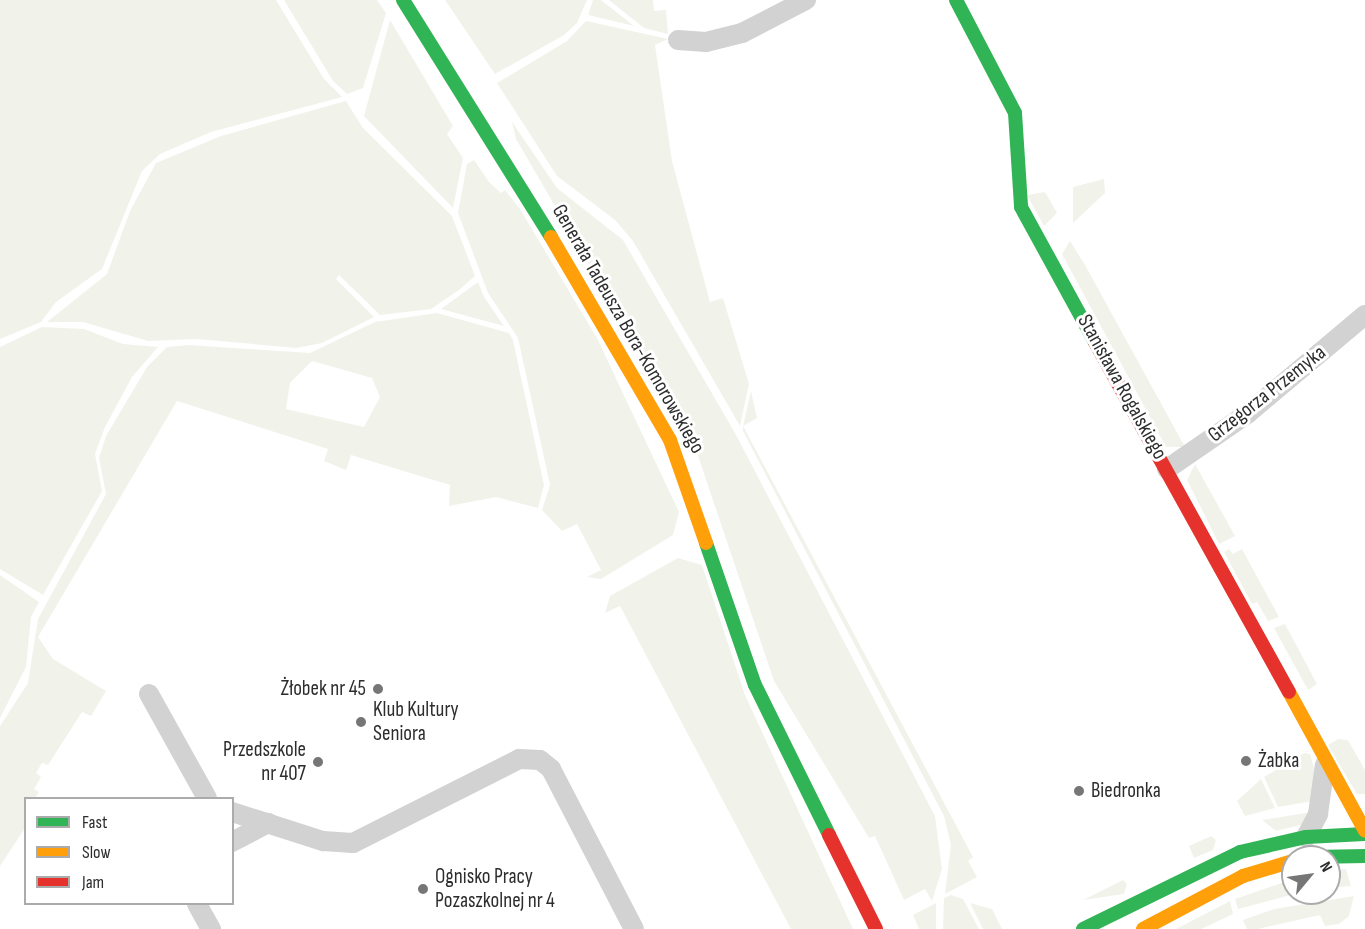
<!DOCTYPE html>
<meta charset="utf-8">
<style>
body{margin:0}
#map{position:relative;width:1365px;height:929px;overflow:hidden;background:#fff;font-family:"Sofia Sans Condensed",sans-serif}
div>[style]{position:absolute}
.green>*{inset:0;background:#f1f3eb}
.street>*{height:20px;margin:-10px;padding:0 10px;transform-origin:10px;border-radius:10px;background:#d2d2d2}
.fast>*{height:14px;margin:-7px;padding:0 7px;transform-origin:7px;border-radius:7px;background:#30b455}
.slow>*{height:14px;margin:-7px;padding:0 7px;transform-origin:7px;border-radius:7px;background:#ff9f0a}
.jam>*{height:14px;margin:-7px;padding:0 7px;transform-origin:7px;border-radius:7px;background:#e5322d}
.dots>*{width:16px;height:16px;translate:-50% -50%;box-sizing:border-box;border:3px solid #fff;border-radius:50%}
span{translate:-50% -50%;white-space:nowrap;text-align:center;line-height:1.15;-webkit-text-stroke:6px #fff;paint-order:stroke}
.street-label{font-size:21px;color:#2d2d2d}
.poi-label{font-size:21px;color:#2d2d2d}
.right{translate:-100% -50%;text-align:right}
.left{translate:0 -50%;text-align:left}
.legend{position:absolute;left:24px;top:797px;width:210px;height:108px;box-sizing:border-box;background:#fff;border:2px solid #ababab;margin:0;padding:8px 10px;list-style:none;font-size:18px;color:#2d2d2d}
.legend li{display:flex;align-items:center;gap:12px;height:30px}
.legend b{width:30px;border:2px solid #ababab}
.north{position:absolute;left:1281px;top:845px;width:60px;height:60px;box-sizing:border-box;background:#fff;border:2px solid #ababab;border-radius:50%;rotate:61deg;font-size:16px;font-weight:700;line-height:24px;text-align:center;color:#2d2d2d}
.north::after{content:'';display:block;margin:auto;width:21px;height:27px;background:#767676;clip-path:polygon(50% 0,100% 100%,50% 72%,0 100%)}
</style>
<div id="map">
<div class="green">
<i style="clip-path:polygon(0 0,276px 0,324px 79px,342px 97px,211px 132px,160px 154px,142px 171px,102px 269px,56px 302px,41px 322px,0 339px)"></i>
<i style="clip-path:polygon(284px 0,377px 0,386px 13px,363px 88px,347px 94px,333px 81px)"></i>
<i style="clip-path:polygon(445px 0,587px 0,577px 23px,564px 35px,495px 74px)"></i>
<i style="clip-path:polygon(593px 0,601px 0,634px 26px,588px 15px)"></i>
<i style="clip-path:polygon(609px 0,653px 0,654px 11px,666px 10px,668px 34px,644px 28px)"></i>
<i style="clip-path:polygon(390px 20px,453px 126px,447px 134px,463px 158px,453px 208px,364px 116px)"></i>
<i style="clip-path:polygon(586px 21px,668px 39px,655px 45px,672px 161px,710px 302px,723px 298px,749px 384px,740px 426px,633px 241px,615px 220px,557px 176px,497px 83px,567px 41px)"></i>
<i style="clip-path:polygon(346px 101px,363px 128px,452px 216px,475px 276px,459px 290px,431px 309px,380px 315px,339px 275px,336px 279px,374px 317px,322px 343px,296px 348px,197px 339px,148px 341px,83px 322px,47px 322px,107px 274px,130px 211px,156px 163px,221px 136px)"></i>
<i style="clip-path:polygon(512px 122px,557px 188px,623px 240px,735px 433px,935px 816px,942px 869px,932px 901px,925px 889px,904px 900px,875px 836px,869px 838px,774px 681px,695px 447px,516px 139px)"></i>
<i style="clip-path:polygon(474px 160px,489px 182px,501px 193px,505px 190px,520px 209px,597px 338px,679px 512px,673px 535px,601px 579px,587px 577px,601px 570px,577px 524px,562px 531px,542px 510px,550px 485px,518px 338px,488px 293px,458px 213px,467px 164px)"></i>
<i style="clip-path:polygon(1104px 179px,1105px 193px,1073px 223px,1073px 187px)"></i>
<i style="clip-path:polygon(1045px 192px,1057px 213px,1044px 226px,1027px 195px)"></i>
<i style="clip-path:polygon(1070px 241px,1085px 265px,1185px 447px,1166px 447px,1062px 254px)"></i>
<i style="clip-path:polygon(478px 282px,484px 297px,504px 326px,441px 309px)"></i>
<i style="clip-path:polygon(evenodd,437px 313px,509px 333px,513px 340px,544px 485px,538px 508px,496px 497px,449px 506px,450px 485px,351px 455px,346px 470px,324px 461px,328px 449px,177px 401px,38px 637px,53px 659px,106px 691px,91px 716px,82px 712px,48px 765px,42px 763px,36px 773px,41px 777px,34px 789px,39px 792px,35px 798px,26px 798px,25px 828px,0 866px,0 726px,28px 683px,38px 619px,106px 494px,99px 458px,106px 436px,147px 367px,167px 347px,189px 345px,310px 353px,375px 322px,437px 313px,312px 361px,372px 378px,380px 397px,364px 427px,286px 409px,290px 383px,312px 361px)"></i>
<i style="clip-path:polygon(42px 327px,84px 329px,123px 344px,158px 347px,132px 377px,105px 427px,95px 454px,102px 491px,43px 595px,0 569px,0 347px)"></i>
<i style="clip-path:polygon(751px 391px,757px 418px,743px 426px,973px 857px,968px 861px,977px 877px,945px 894px,951px 845px,944px 816px,743px 431px,743px 426px)"></i>
<i style="clip-path:polygon(1195px 464px,1235px 536px,1219px 544px,1187px 480px)"></i>
<i style="clip-path:polygon(1229px 549px,1233px 554px,1242px 549px,1279px 617px,1268px 621px,1257px 602px,1252px 604px,1224px 552px)"></i>
<i style="clip-path:polygon(678px 558px,702px 565px,745px 695px,853px 929px,791px 929px,620px 606px,605px 613px,610px 596px)"></i>
<i style="clip-path:polygon(0 575px,39px 602px,31px 617px,26px 667px,0 718px)"></i>
<i style="clip-path:polygon(1285px 624px,1317px 684px,1308px 690px,1274px 628px)"></i>
<i style="clip-path:polygon(1338px 739px,1348px 740px,1365px 770px,1365px 794px,1357px 794px,1328px 745px)"></i>
<i style="clip-path:polygon(1304px 753px,1310px 754px,1314px 768px,1313px 801px,1278px 807px,1264px 777px)"></i>
<i style="clip-path:polygon(1261px 779px,1275px 808px,1245px 816px,1237px 801px)"></i>
<i style="clip-path:polygon(1312px 812px,1305px 824px,1276px 831px,1262px 820px)"></i>
<i style="clip-path:polygon(1211px 836px,1216px 840px,1213px 850px,1194px 858px,1189px 846px)"></i>
<i style="clip-path:polygon(1346px 869px,1351px 886px,1329px 888px,1329px 871px)"></i>
<i style="clip-path:polygon(1293px 879px,1293px 893px,1298px 893px,1238px 909px,1235px 899px)"></i>
<i style="clip-path:polygon(1123px 880px,1127px 884px,1124px 894px,1083px 900px)"></i>
<i style="clip-path:polygon(951px 895px,963px 899px,979px 929px,943px 929px,944px 898px)"></i>
<i style="clip-path:polygon(1354px 896px,1349px 916px,1339px 924px,1325px 926px,1320px 915px,1258px 929px,1247px 929px,1243px 920px,1274px 909px)"></i>
<i style="clip-path:polygon(1230px 901px,1233px 914px,1201px 929px,1176px 929px)"></i>
<i style="clip-path:polygon(936px 903px,936px 929px,919px 929px,913px 915px)"></i>
<i style="clip-path:polygon(970px 903px,992px 909px,1002px 929px,983px 929px)"></i>
</div>
<div class="street">
<i style="left:678px;top:40px;width:28px;rotate:4deg"></i>
<i style="left:706px;top:42px;width:37px;rotate:-14deg"></i>
<i style="left:742px;top:33px;width:72px;rotate:-27.3deg"></i>
<i style="left:1167px;top:469px;width:97px;rotate:-34.5deg"></i>
<i style="left:1247px;top:414px;width:154px;rotate:-40deg"></i>
<i style="left:149px;top:694px;width:119px;rotate:60.9deg"></i>
<i style="left:232px;top:812px;width:96px;rotate:17.7deg"></i>
<i style="left:323px;top:841px;width:30px;rotate:4deg"></i>
<i style="left:353px;top:843px;width:186px;rotate:-26.8deg"></i>
<i style="left:519px;top:759px;width:21px;rotate:3deg"></i>
<i style="left:540px;top:760px;width:14px;rotate:39deg"></i>
<i style="left:551px;top:769px;width:180px;rotate:62.6deg"></i>
<i style="left:1306px;top:837px;width:26px;rotate:-62deg"></i>
<i style="left:1318px;top:814px;width:50px;rotate:-82deg"></i>
<i style="left:232px;top:842px;width:41px;rotate:-27.8deg"></i>
<i style="left:197px;top:904px;width:29px;rotate:61deg"></i>
</div>
<div class="fast">
<i style="left:403px;top:0;width:279px;rotate:58deg"></i>
<i style="left:956px;top:0;width:127px;rotate:62.4deg"></i>
<i style="left:1015px;top:113px;width:94px;rotate:86.3deg"></i>
<i style="left:1021px;top:207px;width:154px;rotate:61.3deg"></i>
<i style="left:706px;top:543px;width:150px;rotate:71deg"></i>
<i style="left:755px;top:685px;width:167px;rotate:63.7deg"></i>
<i style="left:1313px;top:857px;width:52px;rotate:-1.1deg"></i>
<i style="left:1083px;top:929px;width:175px;rotate:-26.1deg"></i>
<i style="left:1240px;top:852px;width:68px;rotate:-12.8deg"></i>
<i style="left:1306px;top:837px;width:59px;rotate:-2.9deg"></i>
</div>
<div class="slow">
<i style="left:551px;top:237px;width:235px;rotate:59.6deg"></i>
<i style="left:670px;top:440px;width:109px;rotate:70.7deg"></i>
<i style="left:1289px;top:692px;width:158px;rotate:61.3deg"></i>
<i style="left:1143px;top:929px;width:113px;rotate:-27.9deg"></i>
<i style="left:1243px;top:876px;width:52px;rotate:-16.7deg"></i>
</div>
<div class="jam">
<i style="left:1095px;top:342px;width:400px;rotate:61deg"></i>
<i style="left:829px;top:835px;width:105px;rotate:63.4deg"></i>
</div>
<div class="dots">
<i style="left:378px;top:689px;background:#767676"></i>
<i style="left:361px;top:722px;background:#767676"></i>
<i style="left:1246px;top:761px;background:#767676"></i>
<i style="left:318px;top:762px;background:#767676"></i>
<i style="left:1079px;top:791px;background:#767676"></i>
<i style="left:423px;top:889px;background:#767676"></i>
</div>
<div class="street-label">
<span style="left:628px;top:329px;rotate:60deg">Generała Tadeusza Bora-Komorowskiego</span>
<span style="left:1122px;top:387px;rotate:61deg">Stanisława Rogalskiego</span>
<span style="left:1267px;top:394px;rotate:-38deg">Grzegorza Przemyka</span>
</div>
<div class="poi-label">
<span class="right" style="left:366px;top:689px">Żłobek nr 45</span>
<span class="left" style="left:373px;top:722px">Klub Kultury<br>Seniora</span>
<span class="right" style="left:306px;top:762px">Przedszkole<br>nr 407</span>
<span class="left" style="left:1258px;top:761px">Żabka</span>
<span class="left" style="left:1091px;top:791px">Biedronka</span>
<span class="left" style="left:435px;top:889px">Ognisko Pracy<br>Pozaszkolnej nr 4</span>
</div>
<ul class="legend">
<li><b style="height:8px;background:#30b455"></b>Fast</li>
<li><b style="height:8px;background:#ff9f0a"></b>Slow</li>
<li><b style="height:8px;background:#e5322d"></b>Jam</li>
</ul>
<div class="north">N</div>
</div>
